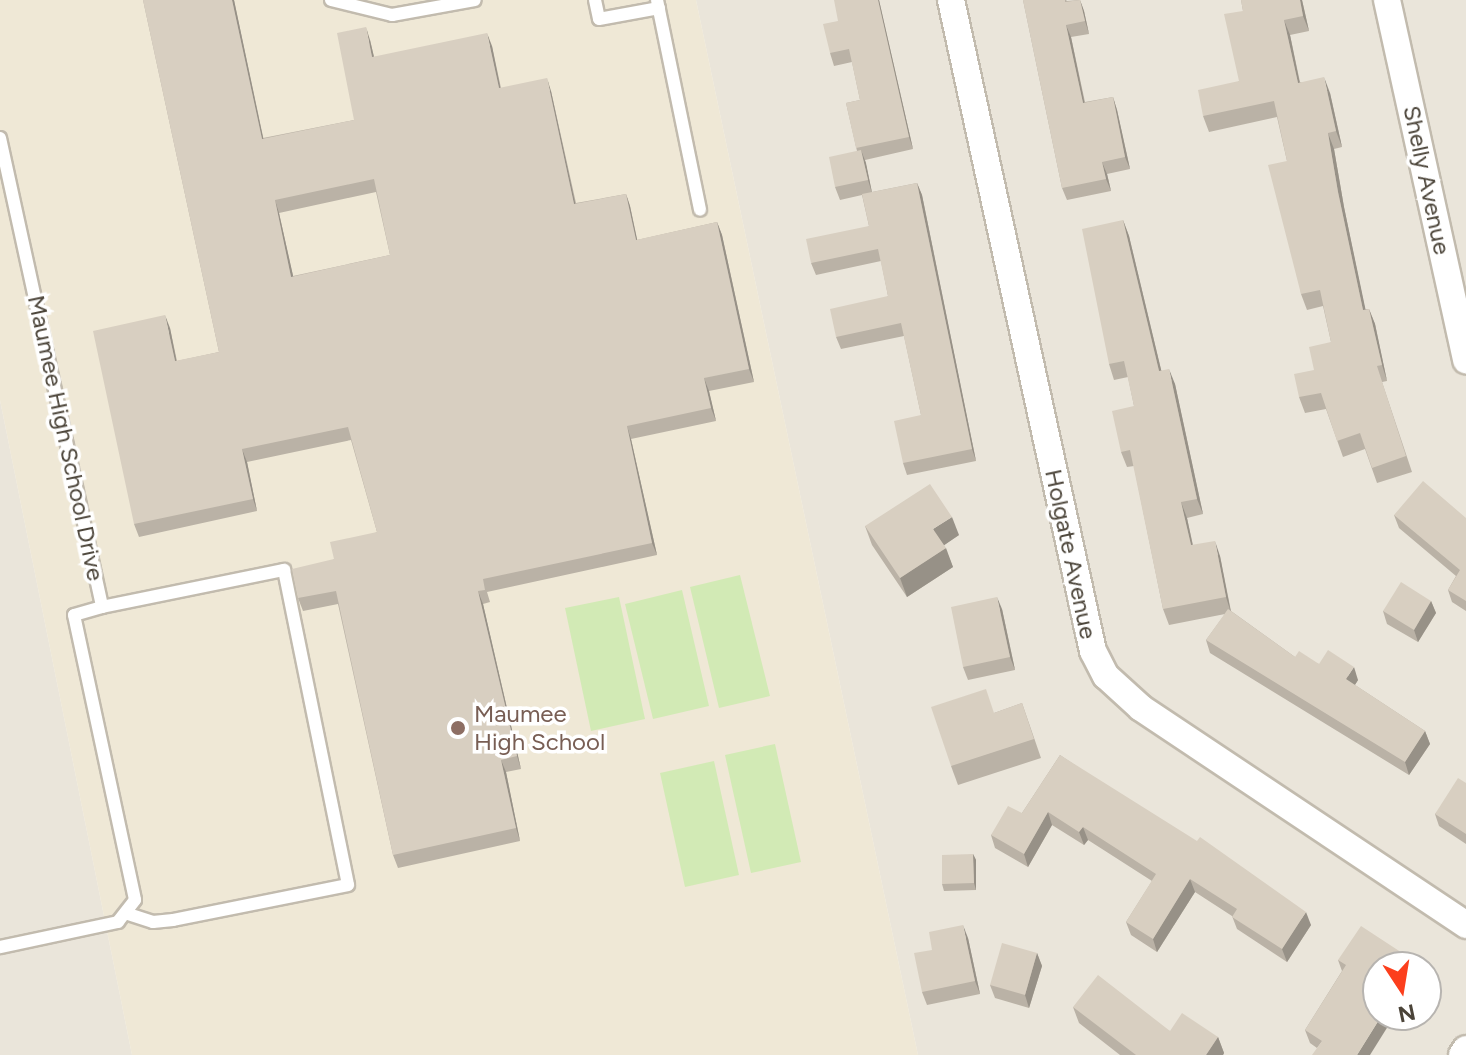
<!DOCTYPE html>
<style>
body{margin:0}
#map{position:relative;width:1466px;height:1055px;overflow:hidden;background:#f6f3ec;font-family:Figtree,sans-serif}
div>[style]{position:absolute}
.residential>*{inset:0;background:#eae5da}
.education>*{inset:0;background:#efe8d6}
.green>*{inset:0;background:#d2eab5}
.roads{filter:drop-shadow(2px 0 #c2bbae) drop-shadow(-2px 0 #c2bbae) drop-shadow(0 2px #c2bbae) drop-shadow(0 -2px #c2bbae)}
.service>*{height:12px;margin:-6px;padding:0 6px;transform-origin:6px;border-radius:6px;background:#fff}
.minor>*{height:26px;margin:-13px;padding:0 13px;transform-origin:13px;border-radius:13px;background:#fff}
.wall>*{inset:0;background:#bab2a6}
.shaded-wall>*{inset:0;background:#979187}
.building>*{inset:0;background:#d8cfc1}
.dots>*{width:22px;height:22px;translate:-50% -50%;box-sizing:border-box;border:4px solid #fff;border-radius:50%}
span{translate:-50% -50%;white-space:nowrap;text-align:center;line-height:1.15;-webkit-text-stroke:7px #fff;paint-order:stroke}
.street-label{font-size:24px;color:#4b4439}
.education-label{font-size:24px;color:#785e54}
.left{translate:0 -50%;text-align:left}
.north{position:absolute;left:1362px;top:951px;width:80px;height:80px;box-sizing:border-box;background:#fff;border:2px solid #b7b4b0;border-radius:50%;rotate:168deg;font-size:22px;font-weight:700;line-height:32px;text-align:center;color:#4b4439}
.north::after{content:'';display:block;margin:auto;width:28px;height:36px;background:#fc3f1d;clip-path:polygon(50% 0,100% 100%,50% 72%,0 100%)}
</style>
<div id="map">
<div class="residential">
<i style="clip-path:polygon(evenodd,696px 0,1466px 0,1466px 1055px,918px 1055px,696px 0,1378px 967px,1426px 967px,1426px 1015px,1378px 1015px,1378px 967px)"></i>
<i style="clip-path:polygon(0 400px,132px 1055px,0 1055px)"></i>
</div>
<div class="education">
<i style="clip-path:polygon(0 0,696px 0,918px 1055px,132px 1055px,0 400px)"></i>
</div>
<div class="green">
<i style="clip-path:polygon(740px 575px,770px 696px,719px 708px,690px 587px)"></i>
<i style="clip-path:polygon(682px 590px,709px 706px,653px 719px,625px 604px)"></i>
<i style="clip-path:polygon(619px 597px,645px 719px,591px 731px,565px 608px)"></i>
<i style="clip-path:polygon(775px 744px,801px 862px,751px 873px,725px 755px)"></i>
<i style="clip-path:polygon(714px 761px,739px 875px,685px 887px,660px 773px)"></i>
</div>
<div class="roads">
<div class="service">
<i style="left:331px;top:0;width:63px;rotate:13.8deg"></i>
<i style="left:392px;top:15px;width:84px;rotate:-10.2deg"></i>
<i style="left:595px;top:0;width:19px;rotate:78deg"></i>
<i style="left:599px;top:19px;width:61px;rotate:-10.4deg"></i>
<i style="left:657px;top:0;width:214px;rotate:78.4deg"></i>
<i style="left:0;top:138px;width:480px;rotate:77.7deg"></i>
<i style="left:102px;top:607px;width:29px;rotate:164deg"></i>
<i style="left:74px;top:615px;width:291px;rotate:77.9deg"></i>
<i style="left:135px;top:900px;width:28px;rotate:128deg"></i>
<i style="left:118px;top:922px;width:121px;rotate:168deg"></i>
<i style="left:102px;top:607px;width:186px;rotate:-11.5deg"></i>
<i style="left:284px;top:570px;width:321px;rotate:78.5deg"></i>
<i style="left:348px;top:885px;width:178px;rotate:168.7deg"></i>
<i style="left:173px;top:920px;width:20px;rotate:174deg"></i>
<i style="left:153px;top:922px;width:26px;rotate:-162deg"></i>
</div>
<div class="minor">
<i style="left:951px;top:0;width:666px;rotate:77.7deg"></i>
<i style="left:1093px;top:651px;width:28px;rotate:63deg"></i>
<i style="left:1106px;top:676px;width:47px;rotate:42.4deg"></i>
<i style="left:1141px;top:708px;width:391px;rotate:33.7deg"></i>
<i style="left:1387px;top:0;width:369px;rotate:77.6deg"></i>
<i style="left:1462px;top:1055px;width:7px;rotate:-56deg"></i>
</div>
</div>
<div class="wall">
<i style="clip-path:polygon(evenodd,143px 0,234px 0,263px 138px,354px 120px,370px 40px,374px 57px,492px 46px,501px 88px,551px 91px,576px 203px,626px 194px,630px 206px,637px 240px,717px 222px,722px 235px,754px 382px,709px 391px,716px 421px,631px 439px,657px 555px,487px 592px,490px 602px,483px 604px,521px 769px,506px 772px,520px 841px,398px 868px,393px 855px,338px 604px,303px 611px,298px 598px,334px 559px,377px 532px,351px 440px,247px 462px,257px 511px,139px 537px,134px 524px,170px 328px,177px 361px,219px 352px,143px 0,376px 192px,390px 255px,293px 276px,279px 213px,376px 192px)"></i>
<i style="clip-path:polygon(879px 0,913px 149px,865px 160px,872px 192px,917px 183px,922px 195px,976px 461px,907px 475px,903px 463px,921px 415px,904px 336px,841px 349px,836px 337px,888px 296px,881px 261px,816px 275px,811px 263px,869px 226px,862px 195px,840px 200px,835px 187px,857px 151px,846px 103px,860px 100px,852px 62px,834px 66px,830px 53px,838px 21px)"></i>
<i style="clip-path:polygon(1023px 0,1066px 0,1067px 1px,1080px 0,1084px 11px,1089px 34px,1071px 37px,1085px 102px,1113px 97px,1117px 110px,1130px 169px,1107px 174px,1111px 191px,1067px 200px,1062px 188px)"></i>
<i style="clip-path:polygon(1241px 0,1302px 0,1309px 31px,1290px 35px,1300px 82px,1330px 93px,1342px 147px,1334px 149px,1344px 207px,1365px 309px,1369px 309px,1375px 324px,1387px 381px,1382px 382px,1412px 472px,1377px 483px,1365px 449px,1343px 457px,1326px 409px,1305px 413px,1299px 397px,1331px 342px,1323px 306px,1307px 310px,1301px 294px,1287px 161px,1277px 117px,1209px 132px,1203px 116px,1239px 81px,1243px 11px)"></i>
<i style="clip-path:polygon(1123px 220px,1129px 236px,1161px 370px,1175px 384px,1203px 514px,1187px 518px,1193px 545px,1220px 556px,1231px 611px,1295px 657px,1319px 664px,1358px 680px,1355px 685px,1425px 731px,1430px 744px,1409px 775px,1210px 653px,1206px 640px,1225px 614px,1169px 625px,1163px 609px,1134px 466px,1127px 467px,1121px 452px,1134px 406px,1128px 377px,1114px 380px,1109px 364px)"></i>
<i style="clip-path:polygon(1394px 515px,1466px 518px,1466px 611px,1452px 602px,1448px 590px,1456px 576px,1399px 528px)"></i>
<i style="clip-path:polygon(865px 526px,959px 535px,944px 545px,953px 567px,907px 597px,872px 545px)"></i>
<i style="clip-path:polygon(1431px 601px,1436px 613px,1418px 642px,1387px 624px,1383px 611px)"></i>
<i style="clip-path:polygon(1002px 609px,1015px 670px,968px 680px,963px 667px)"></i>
<i style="clip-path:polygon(1022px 703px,1041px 758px,958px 785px,951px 766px,994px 713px)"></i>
<i style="clip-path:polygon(1060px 755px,1311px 925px,1287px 962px,1237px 929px,1232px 916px,1195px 892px,1157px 952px,1131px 935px,1126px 922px,1152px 881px,1088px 840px,1084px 845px,1052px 825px,1028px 867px,995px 848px,991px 835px,1022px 813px)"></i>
<i style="clip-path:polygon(1466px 783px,1466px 844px,1439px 826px,1435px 814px)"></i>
<i style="clip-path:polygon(973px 854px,976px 860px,976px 890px,944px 891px,942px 884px)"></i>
<i style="clip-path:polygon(968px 938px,980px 994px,927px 1005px,922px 992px,932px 950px)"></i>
<i style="clip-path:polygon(1037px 953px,1042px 966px,1029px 1008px,995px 998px,990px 985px)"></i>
<i style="clip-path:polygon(1338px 960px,1416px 962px,1418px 967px,1378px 967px,1317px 1048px,1310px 1043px,1305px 1030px,1342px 971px)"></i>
<i style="clip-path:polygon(1073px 1007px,1170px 1031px,1218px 1037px,1224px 1053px,1223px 1055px,1120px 1055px,1079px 1023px)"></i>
</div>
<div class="shaded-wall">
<i style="clip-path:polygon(232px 0,234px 0,266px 151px,262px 139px)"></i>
<i style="clip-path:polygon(878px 0,879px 0,913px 149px,909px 137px)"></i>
<i style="clip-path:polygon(1080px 0,1084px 11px,1089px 34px,1085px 21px)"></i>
<i style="clip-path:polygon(1300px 0,1302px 0,1309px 31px,1303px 16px)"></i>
<i style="clip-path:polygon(1284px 20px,1290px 35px,1303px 99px,1298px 83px)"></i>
<i style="clip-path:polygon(1066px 25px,1071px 37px,1087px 115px,1083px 103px)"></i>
<i style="clip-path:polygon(366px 27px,370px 40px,377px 70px,372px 57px)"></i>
<i style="clip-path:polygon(487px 33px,492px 46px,503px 101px,499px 88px)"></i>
<i style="clip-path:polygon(1324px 77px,1330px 93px,1342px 147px,1336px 131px)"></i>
<i style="clip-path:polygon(547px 78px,551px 91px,578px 216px,574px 204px)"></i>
<i style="clip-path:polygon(1113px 97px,1117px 110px,1130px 169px,1125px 157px)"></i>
<i style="clip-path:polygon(1328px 133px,1334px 149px,1344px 207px,1369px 326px,1363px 310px,1338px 192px)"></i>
<i style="clip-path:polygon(861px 150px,866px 163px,872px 193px,868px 180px)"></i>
<i style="clip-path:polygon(1102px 162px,1107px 174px,1111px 191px,1106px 179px)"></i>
<i style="clip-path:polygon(917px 183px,922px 195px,976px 461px,972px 449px)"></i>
<i style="clip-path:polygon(626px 194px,630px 206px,640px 253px,636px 240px)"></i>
<i style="clip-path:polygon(275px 200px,279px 213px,296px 289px,291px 277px)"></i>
<i style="clip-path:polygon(1123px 220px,1129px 236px,1165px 386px,1159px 371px)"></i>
<i style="clip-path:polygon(717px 222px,722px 235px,754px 382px,749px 369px)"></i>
<i style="clip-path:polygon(1369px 309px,1375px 324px,1387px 381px,1382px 365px)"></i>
<i style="clip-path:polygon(165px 315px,170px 328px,179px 374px,175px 361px)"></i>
<i style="clip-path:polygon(1169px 369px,1175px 384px,1203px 514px,1197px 499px)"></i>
<i style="clip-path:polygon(704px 378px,709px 391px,716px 421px,711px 408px)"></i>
<i style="clip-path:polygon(627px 426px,631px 439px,657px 555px,652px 543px)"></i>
<i style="clip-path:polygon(242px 449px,247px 462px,257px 511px,253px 499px)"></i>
<i style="clip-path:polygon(1181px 502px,1187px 518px,1196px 561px,1191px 545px)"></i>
<i style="clip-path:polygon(952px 517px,959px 535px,940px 548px,933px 529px)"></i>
<i style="clip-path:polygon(1215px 541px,1220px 556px,1231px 613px,1226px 597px)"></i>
<i style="clip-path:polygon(946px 548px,953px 567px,907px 597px,900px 578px)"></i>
<i style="clip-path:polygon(478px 591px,483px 604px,521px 769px,517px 756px)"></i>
<i style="clip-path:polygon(997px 597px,1002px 609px,1015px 670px,1010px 657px)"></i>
<i style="clip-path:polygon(1431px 601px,1436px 613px,1418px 642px,1414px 630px)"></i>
<i style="clip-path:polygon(1354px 667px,1358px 680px,1351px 691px,1346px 679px)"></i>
<i style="clip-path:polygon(1425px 731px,1430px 744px,1409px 775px,1405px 762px)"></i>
<i style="clip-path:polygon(501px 760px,506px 772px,520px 841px,516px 828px)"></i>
<i style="clip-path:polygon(1048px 812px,1052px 825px,1028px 867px,1024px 854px)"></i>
<i style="clip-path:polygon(1083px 827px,1088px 840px,1084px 845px,1079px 832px)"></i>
<i style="clip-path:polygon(973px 854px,976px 860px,976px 890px,974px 883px)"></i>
<i style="clip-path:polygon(1190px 879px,1195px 892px,1157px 952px,1153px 939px)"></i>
<i style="clip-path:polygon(1306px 912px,1311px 925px,1287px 962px,1282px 949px)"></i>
<i style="clip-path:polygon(963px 925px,968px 938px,980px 994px,975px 981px)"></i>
<i style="clip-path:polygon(1037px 953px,1042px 966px,1029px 1008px,1025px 995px)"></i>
<i style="clip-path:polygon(1382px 1015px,1395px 1015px,1370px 1055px,1357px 1055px)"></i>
<i style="clip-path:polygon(1218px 1037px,1224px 1053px,1223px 1055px,1206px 1055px)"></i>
</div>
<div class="building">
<i style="clip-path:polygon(evenodd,143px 0,232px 0,262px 139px,354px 120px,337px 33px,366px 27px,372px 57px,487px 33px,499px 88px,547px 78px,574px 204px,626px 194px,636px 240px,717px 222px,749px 369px,704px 378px,711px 408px,627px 426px,652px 543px,483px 579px,485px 590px,478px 591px,517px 756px,501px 760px,516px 828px,393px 855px,336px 591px,298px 598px,292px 569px,334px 559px,330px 542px,377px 532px,348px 427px,242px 449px,253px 499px,134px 524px,93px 331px,165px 315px,175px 361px,219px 352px,143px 0,374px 179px,390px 255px,291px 277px,275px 200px,374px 179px)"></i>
<i style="clip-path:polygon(834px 0,878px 0,909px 137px,856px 148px,846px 103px,860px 100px,849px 49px,830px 53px,823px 24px,838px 21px)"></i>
<i style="clip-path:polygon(1023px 0,1065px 0,1065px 2px,1080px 0,1085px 21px,1066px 25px,1083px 103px,1113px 97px,1125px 157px,1102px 162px,1106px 179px,1062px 188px)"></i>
<i style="clip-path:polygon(1241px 0,1300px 0,1303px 16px,1284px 20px,1298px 83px,1324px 77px,1336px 131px,1328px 133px,1338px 192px,1363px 310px,1369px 309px,1382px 365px,1377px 366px,1406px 456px,1372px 468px,1360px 433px,1337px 441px,1321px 393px,1299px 397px,1294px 374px,1314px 370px,1309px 347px,1331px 342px,1320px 290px,1301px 294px,1268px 165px,1287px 161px,1274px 101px,1203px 116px,1198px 90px,1239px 81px,1224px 14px,1243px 11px)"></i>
<i style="clip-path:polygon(861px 150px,868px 180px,835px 187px,829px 157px)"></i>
<i style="clip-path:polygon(917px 183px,972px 449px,903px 463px,894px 421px,921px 415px,901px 323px,836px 337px,830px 309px,888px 296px,878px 249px,811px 263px,806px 239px,869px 226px,862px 194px)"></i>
<i style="clip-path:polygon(1123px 220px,1159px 371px,1169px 369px,1197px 499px,1181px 502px,1191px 545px,1215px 541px,1226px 597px,1163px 609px,1130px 450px,1121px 452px,1112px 411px,1134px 406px,1124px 361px,1109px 364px,1082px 229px)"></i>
<i style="clip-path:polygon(1423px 481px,1466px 518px,1466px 601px,1448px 590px,1460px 570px,1394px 515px)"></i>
<i style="clip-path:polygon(930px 484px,952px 517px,933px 529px,946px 548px,900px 578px,865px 526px)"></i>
<i style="clip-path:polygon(1401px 582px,1431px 601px,1414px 630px,1383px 611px)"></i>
<i style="clip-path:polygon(997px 597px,1010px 657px,963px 667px,951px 607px)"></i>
<i style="clip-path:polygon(1228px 609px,1295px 657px,1299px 651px,1319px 664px,1328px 650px,1354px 667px,1346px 679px,1425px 731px,1405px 762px,1206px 640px)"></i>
<i style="clip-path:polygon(986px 689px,994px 713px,1022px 703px,1034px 739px,951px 766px,931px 707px)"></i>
<i style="clip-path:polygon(1060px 755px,1197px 841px,1200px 837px,1306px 912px,1282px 949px,1232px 917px,1237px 909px,1190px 879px,1153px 939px,1126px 922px,1156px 874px,1083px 827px,1079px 832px,1048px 812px,1024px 854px,991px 835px,1008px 806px,1022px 813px)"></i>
<i style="clip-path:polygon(1458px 778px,1466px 783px,1466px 834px,1435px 814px)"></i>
<i style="clip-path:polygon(973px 854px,974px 883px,942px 884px,942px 855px)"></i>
<i style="clip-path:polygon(963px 925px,975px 981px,922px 992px,914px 953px,932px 950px,929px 932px)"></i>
<i style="clip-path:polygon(1361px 926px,1416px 962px,1412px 967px,1378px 967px,1378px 1015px,1382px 1015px,1357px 1055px,1312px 1055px,1322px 1041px,1305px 1030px,1346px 965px,1338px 960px)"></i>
<i style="clip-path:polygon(1002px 943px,1037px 953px,1025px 995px,990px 985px)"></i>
<i style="clip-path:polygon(1098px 975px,1170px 1031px,1182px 1013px,1218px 1037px,1206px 1055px,1136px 1055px,1073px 1007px)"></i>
</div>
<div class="dots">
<i style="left:458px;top:728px;background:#8d6e63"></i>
</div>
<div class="street-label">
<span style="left:1427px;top:180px;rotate:78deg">Shelly Avenue</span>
<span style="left:66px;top:438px;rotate:78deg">Maumee High School Drive</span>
<span style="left:1071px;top:554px;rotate:78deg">Holgate Avenue</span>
</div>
<div class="education-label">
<span class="left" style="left:474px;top:728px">Maumee<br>High School</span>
</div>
<div class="north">N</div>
</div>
